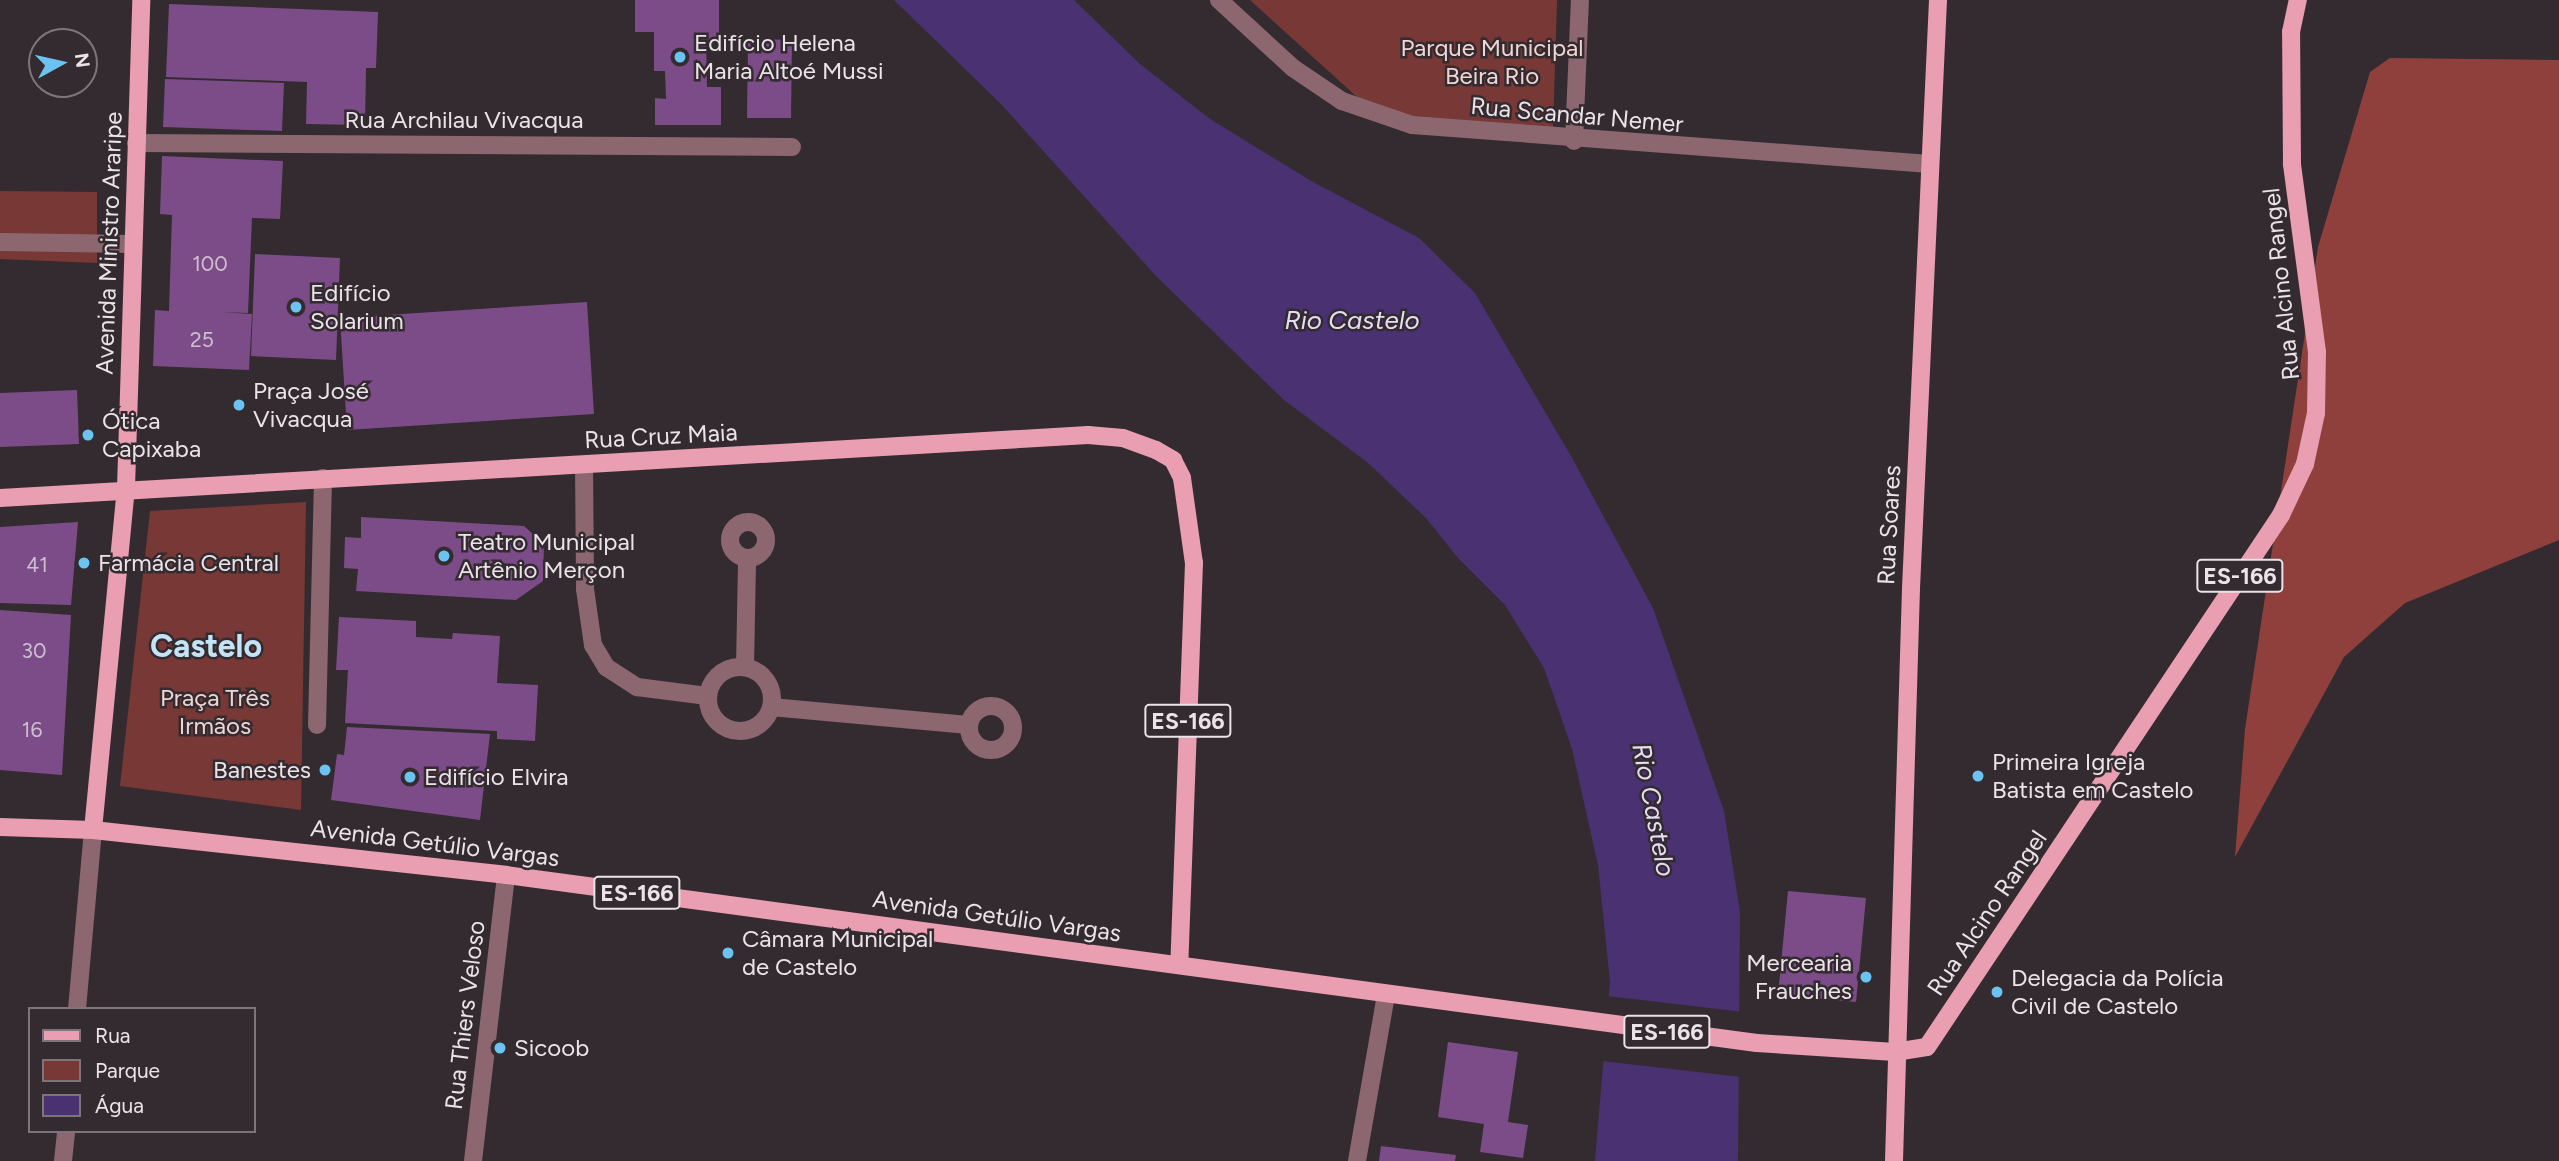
<!DOCTYPE html>
<meta charset="utf-8">
<style>
body{margin:0}
#map{position:relative;width:2559px;height:1161px;overflow:hidden;background:#342b30;font-family:Figtree,sans-serif}
div>[style]{position:absolute}
.green>*{inset:0;background:#783936}
.forest>*{inset:0;background:#8f403d}
.water>*{inset:0;background:#493172}
.pier>*{inset:0;background:#342b30}
.building>*{inset:0;background:#7c4c88}
.minor>*{height:18px;margin:-9px;padding:0 9px;transform-origin:9px;border-radius:9px;background:#8c6770}
.minor>.ring{margin:-9px;padding:0;box-sizing:content-box;background:none;border:18px solid #8c6770;border-radius:50%}
.major>*{height:18px;margin:-9px;padding:0 9px;transform-origin:9px;border-radius:9px;background:#e99eb1}
.dots>*{width:19px;height:19px;translate:-50% -50%;box-sizing:border-box;border:4px solid #342b30;border-radius:50%}
span{translate:-50% -50%;white-space:nowrap;text-align:center;line-height:1.15;-webkit-text-stroke:5px #342b30;paint-order:stroke}
.number-label{font-size:21px;color:#cebed0}
.number-label span{-webkit-text-stroke-width:0}
.shield-label span{padding:2px 5px;background:#342b30;border:2px solid;border-radius:5px;-webkit-text-stroke-width:0}
.shield-label{font-size:23px;color:#eae4e8;font-weight:700}
.poi-label{font-size:24px;color:#eae4e8}
.left{translate:0 -50%;text-align:left}
.right{translate:-100% -50%;text-align:right}
.park-label{font-size:24px;color:#efd6d4}
.street-label{font-size:24px;color:#eae4e8}
.water-label{font-size:26px;color:#e3def2;font-style:italic}
.district-label{font-size:32px;color:#c4e3f4;font-weight:700}
.legend{position:absolute;left:28px;top:1007px;width:228px;height:126px;box-sizing:border-box;background:#342b30;border:2px solid #7d757a;margin:0;padding:9px 12px;list-style:none;font-size:21px;color:#eae4e8}
.legend li{display:flex;align-items:center;gap:14px;height:35px}
.legend b{width:35px;border:2px solid #7d757a}
.north{position:absolute;left:28px;top:28px;width:70px;height:70px;box-sizing:border-box;background:#342b30;border:2px solid #7d757a;border-radius:50%;rotate:82deg;font-size:19px;font-weight:700;line-height:28px;text-align:center;color:#eae4e8}
.north::after{content:'';display:block;margin:auto;width:24px;height:32px;background:#6ac3f1;clip-path:polygon(50% 0,100% 100%,50% 72%,0 100%)}
</style>
<div id="map">
<div class="green">
<i style="clip-path:polygon(1250px 0,1557px 0,1553px 128px,1378px 116px)"></i>
<i style="clip-path:polygon(0 191px,97px 192px,97px 263px,0 259px)"></i>
<i style="clip-path:polygon(306px 502px,301px 810px,120px 786px,150px 511px)"></i>
</div>
<div class="forest">
<i style="clip-path:polygon(2390px 58px,2559px 60px,2559px 540px,2405px 603px,2344px 657px,2235px 857px,2245px 729px,2318px 247px,2370px 72px)"></i>
</div>
<div class="water">
<i style="clip-path:polygon(894px 0,1074px 0,1140px 64px,1210px 119px,1313px 182px,1419px 238px,1475px 293px,1571px 456px,1653px 608px,1724px 811px,1740px 912px,1738px 1161px,1595px 1161px,1610px 982px,1598px 865px,1572px 749px,1544px 668px,1505px 605px,1458px 558px,1426px 518px,1367px 462px,1284px 400px,1156px 276px,1001px 104px)"></i>
</div>
<div class="pier">
<i style="clip-path:polygon(1607px 996px,1744px 1012px,1741px 1077px,1602px 1061px)"></i>
</div>
<div class="building">
<i style="clip-path:polygon(635px 0,719px 0,719px 43px,706px 43px,707px 87px,721px 87px,721px 125px,655px 125px,655px 98px,666px 99px,665px 71px,654px 71px,654px 32px,635px 32px)"></i>
<i style="clip-path:polygon(169px 4px,378px 12px,376px 68px,366px 68px,365px 125px,306px 124px,307px 82px,166px 77px)"></i>
<i style="clip-path:polygon(748px 39px,792px 40px,791px 118px,747px 118px)"></i>
<i style="clip-path:polygon(165px 79px,284px 83px,282px 131px,163px 127px)"></i>
<i style="clip-path:polygon(162px 156px,283px 161px,280px 219px,252px 218px,248px 313px,220px 312px,252px 314px,249px 370px,153px 366px,155px 310px,169px 311px,172px 215px,160px 214px)"></i>
<i style="clip-path:polygon(255px 254px,340px 258px,336px 360px,251px 356px)"></i>
<i style="clip-path:polygon(587px 302px,594px 414px,347px 430px,340px 318px)"></i>
<i style="clip-path:polygon(77px 390px,79px 444px,0 447px,0 393px)"></i>
<i style="clip-path:polygon(361px 517px,524px 526px,544px 544px,543px 581px,516px 600px,356px 591px,358px 569px,344px 568px,345px 537px,361px 538px)"></i>
<i style="clip-path:polygon(78px 522px,71px 605px,0 603px,0 527px)"></i>
<i style="clip-path:polygon(0 610px,71px 615px,62px 775px,0 770px)"></i>
<i style="clip-path:polygon(339px 617px,416px 621px,416px 637px,452px 639px,453px 633px,500px 636px,497px 683px,538px 685px,535px 741px,497px 739px,497px 731px,345px 723px,348px 670px,336px 670px)"></i>
<i style="clip-path:polygon(347px 727px,490px 734px,480px 820px,331px 800px,337px 754px,344px 755px)"></i>
<i style="clip-path:polygon(1788px 891px,1866px 898px,1856px 1002px,1778px 995px)"></i>
<i style="clip-path:polygon(1448px 1042px,1518px 1052px,1508px 1122px,1528px 1125px,1523px 1158px,1480px 1152px,1484px 1124px,1438px 1117px)"></i>
<i style="clip-path:polygon(1381px 1146px,1456px 1155px,1455px 1161px,1379px 1161px)"></i>
</div>
<div class="minor">
<i style="left:1219px;top:0;width:100px;rotate:42.6deg"></i>
<i style="left:1293px;top:68px;width:59px;rotate:34deg"></i>
<i style="left:1342px;top:101px;width:74px;rotate:18.9deg"></i>
<i style="left:1412px;top:125px;width:519px;rotate:4.31deg"></i>
<i style="left:1574px;top:141px;width:141px;rotate:-87.6deg"></i>
<i style="left:136px;top:143px;width:656px;rotate:0.35deg"></i>
<i style="left:0;top:242px;width:133px;rotate:0.9deg"></i>
<i style="left:584px;top:465px;width:124px;rotate:89.5deg"></i>
<i style="left:585px;top:589px;width:57px;rotate:81.9deg"></i>
<i style="left:593px;top:645px;width:26px;rotate:59deg"></i>
<i style="left:606px;top:667px;width:37px;rotate:33deg"></i>
<i style="left:637px;top:687px;width:71px;rotate:7.3deg"></i>
<i class="ring" style="left:730px;top:522px;width:18px;height:18px"></i>
<i class="ring" style="left:708px;top:667px;width:46px;height:46px"></i>
<i style="left:745px;top:667px;width:109px;rotate:-88.9deg"></i>
<i class="ring" style="left:969px;top:706px;width:26px;height:26px"></i>
<i style="left:771px;top:707px;width:198px;rotate:5.2deg"></i>
<i style="left:317px;top:725px;width:247px;rotate:-88.6deg"></i>
<i style="left:77px;top:1009px;width:180px;rotate:-84.9deg"></i>
<i style="left:63px;top:1161px;width:30px;rotate:-84deg"></i>
<i style="left:473px;top:1161px;width:288px;rotate:-83.4deg"></i>
<i style="left:1357px;top:1161px;width:169px;rotate:-80.1deg"></i>
</div>
<div class="major">
<i style="left:0;top:498px;width:1090px;rotate:-3.31deg"></i>
<i style="left:1088px;top:435px;width:35px;rotate:5deg"></i>
<i style="left:1123px;top:438px;width:35px;rotate:20deg"></i>
<i style="left:1156px;top:450px;width:20px;rotate:30deg"></i>
<i style="left:1173px;top:460px;width:20px;rotate:63deg"></i>
<i style="left:1182px;top:478px;width:86px;rotate:82deg"></i>
<i style="left:1194px;top:563px;width:402px;rotate:92.1deg"></i>
<i style="left:0;top:827px;width:93px;rotate:1.8deg"></i>
<i style="left:93px;top:830px;width:415px;rotate:6.2deg"></i>
<i style="left:506px;top:875px;width:1262px;rotate:7.65deg"></i>
<i style="left:1757px;top:1043px;width:138px;rotate:3.7deg"></i>
<i style="left:1895px;top:1052px;width:32px;rotate:-9deg"></i>
<i style="left:1927px;top:1047px;width:639px;rotate:-56.36deg"></i>
<i style="left:2281px;top:515px;width:56px;rotate:-64.8deg"></i>
<i style="left:2305px;top:464px;width:52px;rotate:-77.8deg"></i>
<i style="left:2316px;top:413px;width:61px;rotate:-89.1deg"></i>
<i style="left:2317px;top:352px;width:190px;rotate:-97.6deg"></i>
<i style="left:2292px;top:164px;width:132px;rotate:-90.4deg"></i>
<i style="left:2291px;top:32px;width:33px;rotate:-78deg"></i>
<i style="left:93px;top:830px;width:344px;rotate:-84.5deg"></i>
<i style="left:126px;top:488px;width:488px;rotate:-88.2deg"></i>
<i style="left:1894px;top:1161px;width:573px;rotate:-88.3deg"></i>
<i style="left:1911px;top:588px;width:589px;rotate:-87.37deg"></i>
</div>
<div class="dots">
<i style="left:680px;top:57px;background:#6ac3f1"></i>
<i style="left:296px;top:307px;background:#6ac3f1"></i>
<i style="left:239px;top:405px;background:#6ac3f1"></i>
<i style="left:88px;top:435px;background:#6ac3f1"></i>
<i style="left:444px;top:556px;background:#6ac3f1"></i>
<i style="left:84px;top:563px;background:#6ac3f1"></i>
<i style="left:325px;top:770px;background:#6ac3f1"></i>
<i style="left:1978px;top:776px;background:#6ac3f1"></i>
<i style="left:410px;top:777px;background:#6ac3f1"></i>
<i style="left:728px;top:953px;background:#6ac3f1"></i>
<i style="left:1866px;top:977px;background:#6ac3f1"></i>
<i style="left:1997px;top:992px;background:#6ac3f1"></i>
<i style="left:500px;top:1048px;background:#6ac3f1"></i>
</div>
<div class="number-label">
<span style="left:210px;top:264px">100</span>
<span style="left:202px;top:340px">25</span>
<span style="left:37px;top:565px">41</span>
<span style="left:34px;top:651px">30</span>
<span style="left:32px;top:730px">16</span>
</div>
<div class="shield-label">
<span style="left:2240px;top:576px">ES-166</span>
<span style="left:1188px;top:721px">ES-166</span>
<span style="left:637px;top:893px">ES-166</span>
<span style="left:1667px;top:1032px">ES-166</span>
</div>
<div class="poi-label">
<span class="left" style="left:694px;top:57px">Edifício Helena<br>Maria Altoé Mussi</span>
<span class="left" style="left:310px;top:307px">Edifício<br>Solarium</span>
<span class="left" style="left:253px;top:405px">Praça José<br>Vivacqua</span>
<span class="left" style="left:102px;top:435px">Ótica<br>Capixaba</span>
<span class="left" style="left:458px;top:556px">Teatro Municipal<br>Artênio Merçon</span>
<span class="left" style="left:98px;top:563px">Farmácia Central</span>
<span class="left" style="left:1992px;top:776px">Primeira Igreja<br>Batista em Castelo</span>
<span class="right" style="left:311px;top:770px">Banestes</span>
<span class="left" style="left:424px;top:777px">Edifício Elvira</span>
<span class="left" style="left:742px;top:953px">Câmara Municipal<br>de Castelo</span>
<span class="right" style="left:1852px;top:977px">Mercearia<br>Frauches</span>
<span class="left" style="left:2011px;top:992px">Delegacia da Polícia<br>Civil de Castelo</span>
<span class="left" style="left:514px;top:1048px">Sicoob</span>
</div>
<div class="park-label">
<span style="left:1492px;top:62px">Parque Municipal<br>Beira Rio</span>
<span style="left:215px;top:712px">Praça Três<br>Irmãos</span>
</div>
<div class="street-label">
<span style="left:1577px;top:115px;rotate:5deg">Rua Scandar Nemer</span>
<span style="left:464px;top:120px">Rua Archilau Vivacqua</span>
<span style="left:109px;top:243px;rotate:-88deg">Avenida Ministro Araripe</span>
<span style="left:2281px;top:284px;rotate:-96deg">Rua Alcino Rangel</span>
<span style="left:661px;top:436px;rotate:-3deg">Rua Cruz Maia</span>
<span style="left:1889px;top:525px;rotate:-87deg">Rua Soares</span>
<span style="left:435px;top:843px;rotate:7deg">Avenida Getúlio Vargas</span>
<span style="left:1987px;top:913px;rotate:-56deg">Rua Alcino Rangel</span>
<span style="left:997px;top:916px;rotate:8deg">Avenida Getúlio Vargas</span>
<span style="left:465px;top:1015px;rotate:-83deg">Rua Thiers Veloso</span>
</div>
<div class="water-label">
<span style="left:1352px;top:321px">Rio Castelo</span>
<span style="left:1653px;top:810px;rotate:79deg">Rio Castelo</span>
</div>
<div class="district-label">
<span style="left:206px;top:646px">Castelo</span>
</div>
<ul class="legend">
<li><b style="height:9px;background:#e99eb1"></b>Rua</li>
<li><b style="height:19px;background:#783936"></b>Parque</li>
<li><b style="height:19px;background:#493172"></b>Água</li>
</ul>
<div class="north">N</div>
</div>
